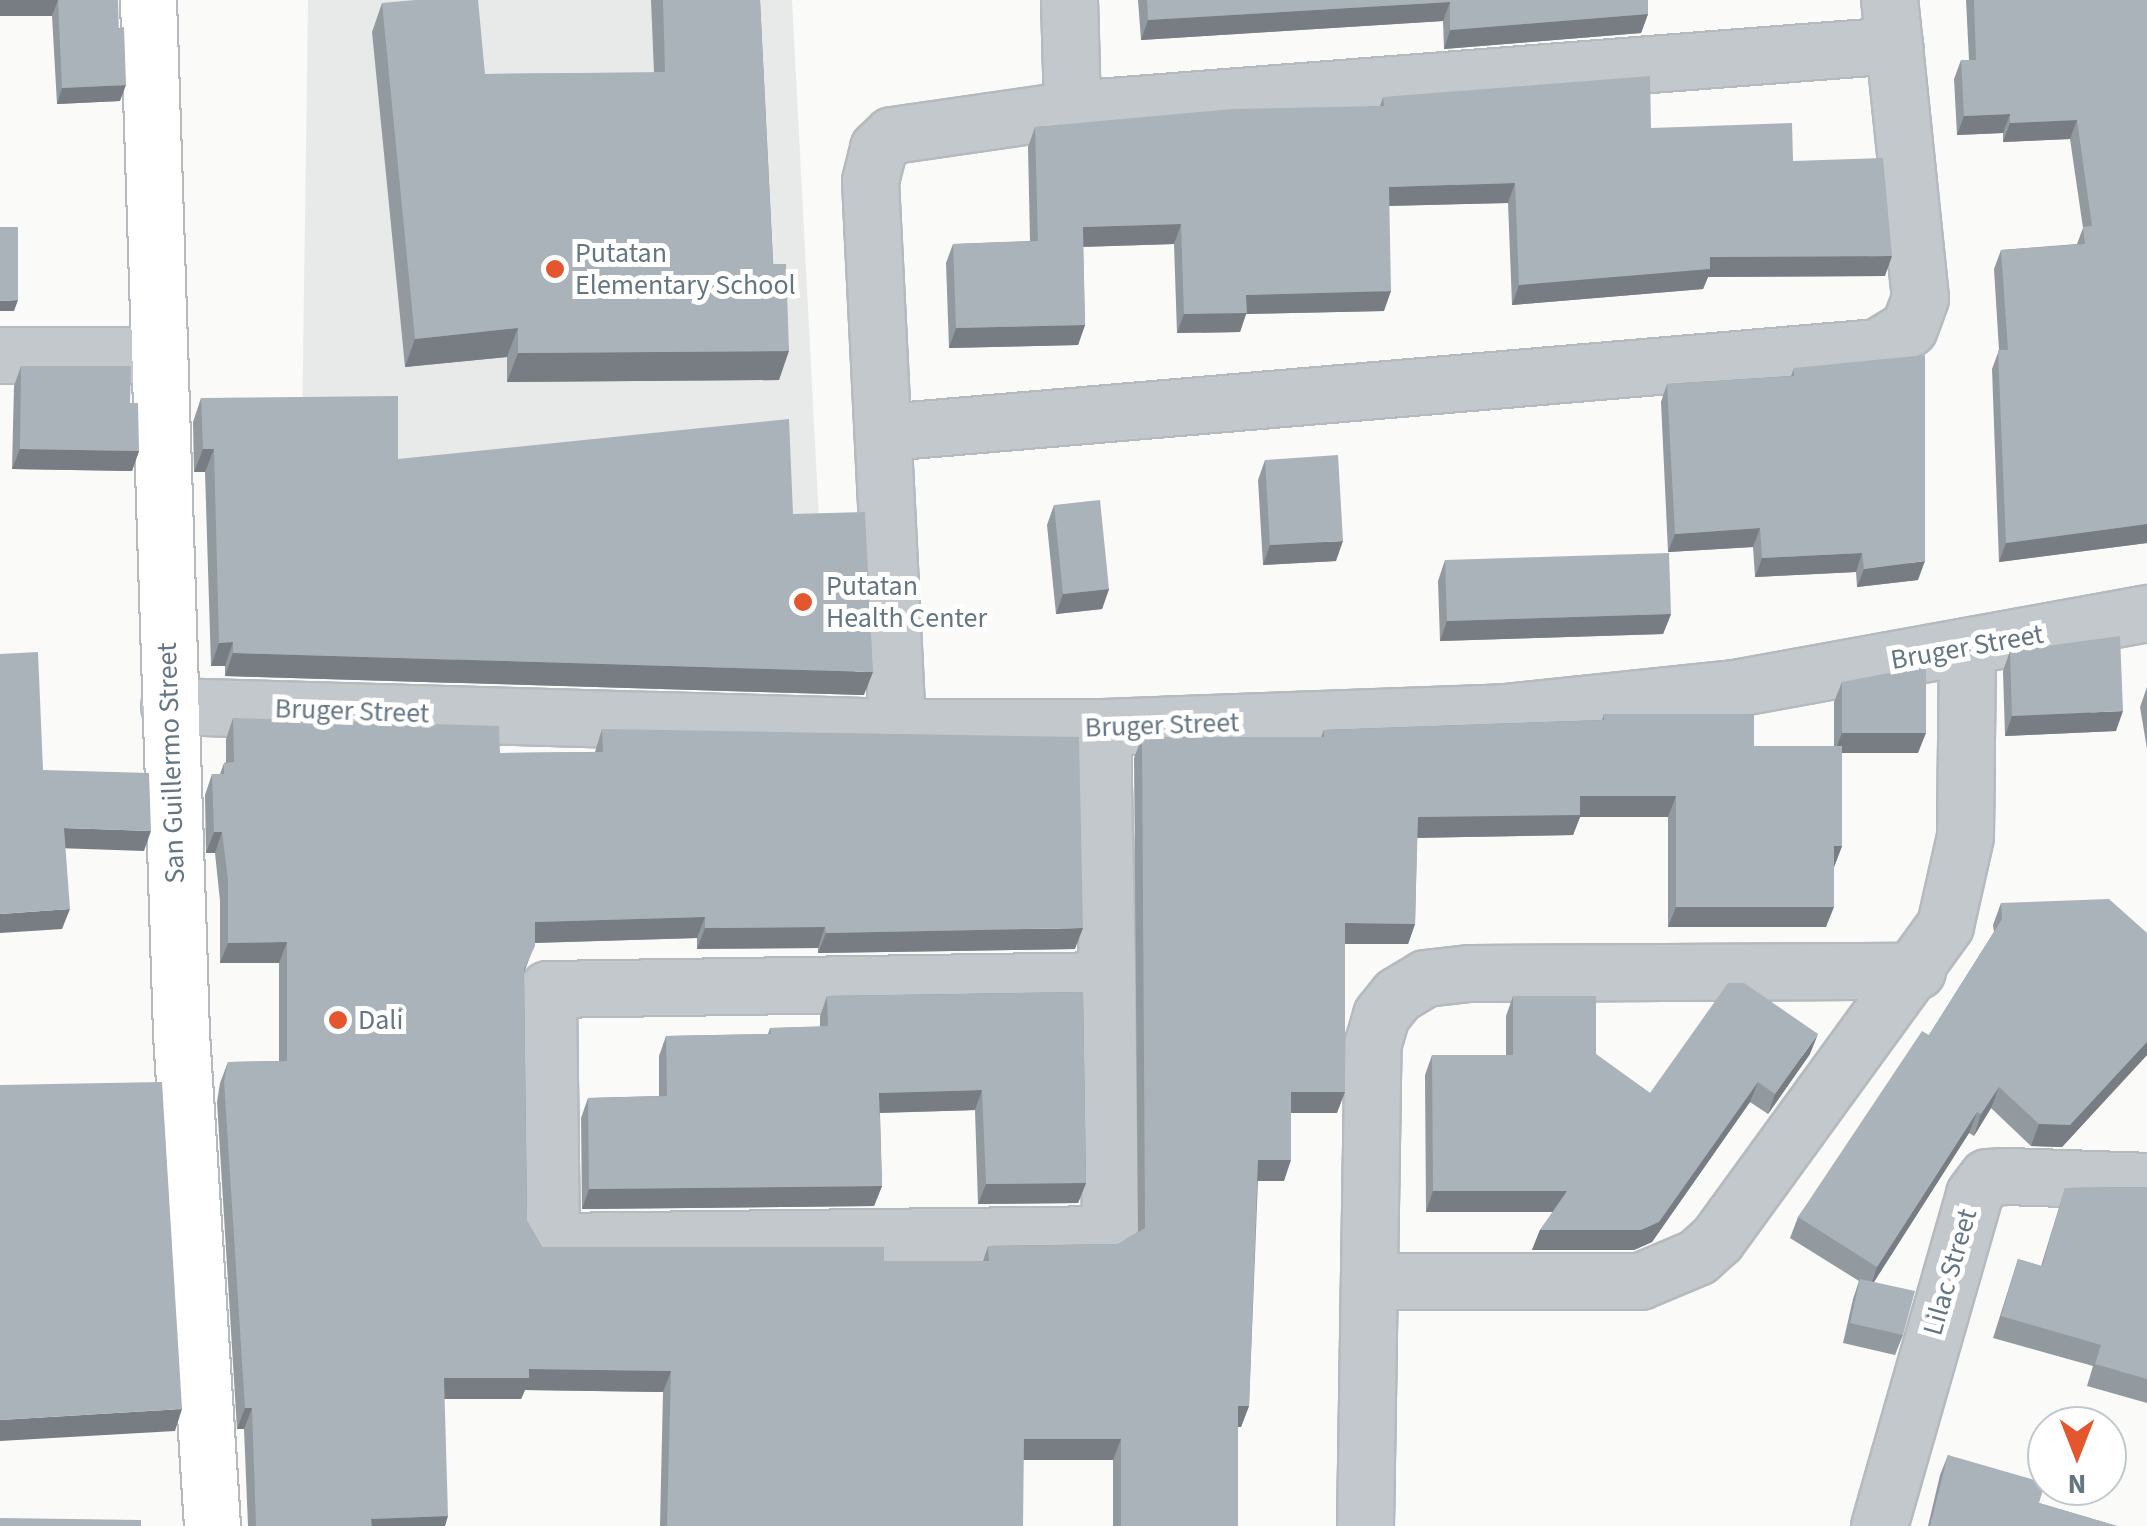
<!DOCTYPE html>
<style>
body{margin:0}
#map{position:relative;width:2147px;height:1526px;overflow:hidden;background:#fafaf8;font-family:"Source Sans 3",sans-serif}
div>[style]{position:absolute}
.built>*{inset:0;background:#e8e9e9}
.roads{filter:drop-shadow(2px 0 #b5babe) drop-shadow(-2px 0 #b5babe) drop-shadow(0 2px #b5babe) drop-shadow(0 -2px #b5babe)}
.minor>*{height:55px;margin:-27.5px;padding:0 27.5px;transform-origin:27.5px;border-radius:27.5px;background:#c3c8cc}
.major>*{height:55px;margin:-27.5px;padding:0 27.5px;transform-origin:27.5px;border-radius:27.5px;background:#fff}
.wall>*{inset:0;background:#929a9f}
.shaded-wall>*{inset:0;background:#777d82}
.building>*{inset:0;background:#aab3b9}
.dots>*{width:28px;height:28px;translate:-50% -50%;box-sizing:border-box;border:5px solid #fff;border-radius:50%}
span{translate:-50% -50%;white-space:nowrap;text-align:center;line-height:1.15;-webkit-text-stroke:10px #fff;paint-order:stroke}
.poi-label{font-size:28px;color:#657683}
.left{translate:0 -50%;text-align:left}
.street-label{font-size:28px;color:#657683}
.north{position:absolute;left:2027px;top:1406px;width:100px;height:100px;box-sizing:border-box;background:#fff;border:2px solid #c1c8cd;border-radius:50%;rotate:180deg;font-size:28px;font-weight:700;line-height:40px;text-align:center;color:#657683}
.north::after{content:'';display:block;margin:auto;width:35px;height:45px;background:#e4572e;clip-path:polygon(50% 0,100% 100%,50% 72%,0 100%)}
</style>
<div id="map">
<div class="built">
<i style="clip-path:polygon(308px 0,792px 0,820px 539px,300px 581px)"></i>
</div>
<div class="roads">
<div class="minor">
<i style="left:1069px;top:0;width:109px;rotate:88.4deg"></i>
<i style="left:0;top:355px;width:156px"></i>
<i style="left:886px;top:432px;width:995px;rotate:-4.9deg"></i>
<i style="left:1877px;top:347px;width:37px;rotate:-31deg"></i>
<i style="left:1909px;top:328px;width:32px;rotate:-70deg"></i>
<i style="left:1920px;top:298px;width:300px;rotate:-95.9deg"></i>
<i style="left:169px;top:706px;width:728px;rotate:1.65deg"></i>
<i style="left:897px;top:727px;width:206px"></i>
<i style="left:1103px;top:727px;width:402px;rotate:-2.1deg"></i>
<i style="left:1505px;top:712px;width:231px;rotate:-6deg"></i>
<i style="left:1735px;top:688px;width:419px;rotate:-10.3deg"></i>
<i style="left:897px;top:727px;width:547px;rotate:-92.83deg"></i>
<i style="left:870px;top:181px;width:34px;rotate:-76deg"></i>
<i style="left:878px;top:148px;width:19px;rotate:-43deg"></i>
<i style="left:892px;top:135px;width:182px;rotate:-8.2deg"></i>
<i style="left:1072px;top:109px;width:825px;rotate:-4.45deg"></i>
<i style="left:1103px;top:727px;width:57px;rotate:90deg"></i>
<i style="left:1103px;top:784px;width:196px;rotate:88.8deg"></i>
<i style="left:1107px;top:980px;width:254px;rotate:89.3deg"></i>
<i style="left:1110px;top:1234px;width:559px;rotate:179.28deg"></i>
<i style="left:551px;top:1241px;width:252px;rotate:-90.7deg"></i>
<i style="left:548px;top:989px;width:559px;rotate:-0.92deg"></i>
<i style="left:1370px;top:1281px;width:270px"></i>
<i style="left:1640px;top:1281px;width:62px;rotate:-22.8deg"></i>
<i style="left:1697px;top:1257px;width:27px;rotate:-42deg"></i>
<i style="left:1717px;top:1239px;width:388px;rotate:-54deg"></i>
<i style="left:1945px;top:925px;width:91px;rotate:-77.3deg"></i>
<i style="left:1965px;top:836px;width:187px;rotate:-89.4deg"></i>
<i style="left:1365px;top:1526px;width:483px;rotate:-89.1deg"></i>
<i style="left:1373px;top:1043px;width:29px;rotate:-74deg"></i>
<i style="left:1381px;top:1015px;width:26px;rotate:-51deg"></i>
<i style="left:1397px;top:995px;width:33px;rotate:-31deg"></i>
<i style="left:1425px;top:978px;width:44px;rotate:-6.5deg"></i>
<i style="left:1469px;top:973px;width:448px;rotate:-0.3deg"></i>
<i style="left:1879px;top:1526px;width:345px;rotate:-74deg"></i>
<i style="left:1974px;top:1194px;width:21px;rotate:-53deg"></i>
<i style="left:1987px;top:1177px;width:20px;rotate:-3deg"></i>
<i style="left:2007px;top:1176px;width:140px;rotate:2deg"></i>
</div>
<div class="major">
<i style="left:148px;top:0;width:1034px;rotate:88.17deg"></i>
<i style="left:181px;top:1033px;width:494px;rotate:86.4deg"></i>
</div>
</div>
<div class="wall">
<i style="clip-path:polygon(0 0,118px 0,120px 101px,57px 104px,52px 16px,0 16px)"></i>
<i style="clip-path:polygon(651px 0,760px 0,779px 380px,507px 382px,507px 357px,405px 367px,372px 32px,382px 3px,485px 74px,654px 73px)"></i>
<i style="clip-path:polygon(1138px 0,1648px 0,1648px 14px,1641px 33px,1444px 49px,1443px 21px,1141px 40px)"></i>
<i style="clip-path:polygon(1966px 0,2147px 0,2147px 543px,1999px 562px,1992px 369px,1999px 350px,1994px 269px,2001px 250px,2077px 244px,2083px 228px,2070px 139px,2003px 142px,2003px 133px,1957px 135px,1954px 79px,1961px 60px,1969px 60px)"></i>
<i style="clip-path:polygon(1383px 97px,1651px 128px,1793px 161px,1885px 276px,1708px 277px,1703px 289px,1512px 305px,1508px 203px,1389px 206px,1384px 311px,1246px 314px,1240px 332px,1177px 333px,1174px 244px,1083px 247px,1085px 325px,1078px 345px,949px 348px,946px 263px,953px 244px,1030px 241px,1028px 147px,1035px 127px,1380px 106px)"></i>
<i style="clip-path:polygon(21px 366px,139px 451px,132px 471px,12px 469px,14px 386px)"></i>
<i style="clip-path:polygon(1794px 368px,1918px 580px,1857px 587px,1856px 572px,1755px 577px,1753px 547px,1668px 552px,1661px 402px,1667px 384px,1791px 376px)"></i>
<i style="clip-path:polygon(201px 398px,398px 459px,793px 514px,864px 695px,225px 676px,225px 666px,211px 666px,205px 472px,194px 472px,193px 422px)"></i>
<i style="clip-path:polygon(1265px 460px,1336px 561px,1263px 565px,1258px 480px)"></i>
<i style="clip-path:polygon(1054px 505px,1109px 589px,1102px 609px,1056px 614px,1047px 525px)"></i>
<i style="clip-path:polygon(1445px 560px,1671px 614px,1663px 634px,1440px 641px,1438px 581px)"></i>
<i style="clip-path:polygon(2010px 651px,2116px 731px,2005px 736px,2003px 671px)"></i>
<i style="clip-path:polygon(1842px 682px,1918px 753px,1842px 753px,1842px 846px,1834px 867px,1826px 927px,1668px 927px,1668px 817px,1580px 817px,1573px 835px,1417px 838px,1415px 924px,1408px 944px,1345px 944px,1337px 1113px,1291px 1113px,1284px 1181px,1258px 1181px,1249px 1406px,1241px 1427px,1238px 1427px,1238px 1526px,1113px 1526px,1113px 1460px,1023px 1460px,1023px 1526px,660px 1526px,663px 1392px,525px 1390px,521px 1399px,444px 1399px,445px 1526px,248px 1526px,244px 1429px,237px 1429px,217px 1102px,220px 1083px,228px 1062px,279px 1061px,279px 963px,220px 963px,220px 901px,215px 853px,206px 853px,205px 795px,212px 774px,220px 774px,224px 763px,226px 762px,226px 739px,233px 718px,500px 753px,595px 752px,602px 729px,1075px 949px,818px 953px,818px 948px,697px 949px,697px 938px,535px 943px,524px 973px,527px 1221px,542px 1247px,884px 1261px,983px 1261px,988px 1246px,1118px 1244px,1138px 1232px,1134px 758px,1142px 737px,1321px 737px,1324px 730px,1602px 720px,1604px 714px,1754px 746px,1834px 746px,1834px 702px)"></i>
<i style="clip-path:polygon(2147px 687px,2147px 749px,2140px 707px)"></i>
<i style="clip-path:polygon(2001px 903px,2147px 933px,2147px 1055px,2062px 1147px,2031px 1146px,1991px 1108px,1974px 1136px,1969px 1133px,1874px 1282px,1903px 1335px,1895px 1355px,1843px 1343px,1853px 1299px,1859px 1281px,1790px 1238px,1798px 1217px,1929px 1035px,1994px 932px,1993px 925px)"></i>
<i style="clip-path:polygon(1083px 992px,1086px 1183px,1078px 1203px,978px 1204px,975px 1110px,880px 1113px,882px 1186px,874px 1206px,582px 1209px,581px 1118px,588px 1098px,659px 1096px,659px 1056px,666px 1036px,768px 1034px,770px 1028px,820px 1027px,820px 1016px,827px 996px)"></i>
<i style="clip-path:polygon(1513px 996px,1650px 1093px,1810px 1054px,1768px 1114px,1750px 1102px,1652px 1242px,1634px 1250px,1532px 1250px,1540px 1230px,1553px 1212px,1426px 1212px,1425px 1075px,1432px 1055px,1506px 1055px,1506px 1016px)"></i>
<i style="clip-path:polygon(2147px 1187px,2147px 1403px,2087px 1386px,2093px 1366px,1993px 1338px,2018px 1259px,2041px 1266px,2065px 1188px)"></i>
<i style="clip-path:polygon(1948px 1455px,2039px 1503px,2117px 1526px,1928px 1526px,1940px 1475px)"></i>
</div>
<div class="shaded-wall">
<i style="clip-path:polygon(0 0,58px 0,52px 16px,0 16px)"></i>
<i style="clip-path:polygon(1450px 2px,1443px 21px,1141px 40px,1148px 20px)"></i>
<i style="clip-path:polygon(1648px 14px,1641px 33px,1444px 49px,1450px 30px)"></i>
<i style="clip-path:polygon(126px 85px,120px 101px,57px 104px,62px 88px)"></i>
<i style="clip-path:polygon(2010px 114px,2003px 133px,1957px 135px,1964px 116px)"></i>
<i style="clip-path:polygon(2077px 120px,2070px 139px,2003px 142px,2010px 123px)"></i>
<i style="clip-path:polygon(1515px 183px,1508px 203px,1381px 206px,1389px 187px)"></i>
<i style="clip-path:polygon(1181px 224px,1174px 244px,1076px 247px,1083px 227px)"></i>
<i style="clip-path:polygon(1892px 256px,1885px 276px,1708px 277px,1703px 289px,1512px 305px,1519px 285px,1710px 257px)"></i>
<i style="clip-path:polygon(1391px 291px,1384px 311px,1246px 314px,1240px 332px,1177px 333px,1184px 314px,1246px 295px)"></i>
<i style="clip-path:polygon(18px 300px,14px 311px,0 311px,0 301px)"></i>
<i style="clip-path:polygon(1085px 325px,1078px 345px,949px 348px,956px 328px)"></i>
<i style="clip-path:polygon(518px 328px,507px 357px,405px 367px,415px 339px)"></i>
<i style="clip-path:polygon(789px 351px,779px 380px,507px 382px,518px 353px)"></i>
<i style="clip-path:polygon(20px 449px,139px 451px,132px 471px,12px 469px)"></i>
<i style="clip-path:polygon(203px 449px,214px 449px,205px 472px,194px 472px)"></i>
<i style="clip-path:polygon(2147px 524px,2147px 543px,1999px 562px,2006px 543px)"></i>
<i style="clip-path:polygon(1760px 528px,1753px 547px,1668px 552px,1675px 534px)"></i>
<i style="clip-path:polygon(1343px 541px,1336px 561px,1263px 565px,1270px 545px)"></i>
<i style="clip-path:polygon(1862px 553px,1856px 572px,1755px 577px,1762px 558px)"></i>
<i style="clip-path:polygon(1925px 561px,1918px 580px,1857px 587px,1864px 569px)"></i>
<i style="clip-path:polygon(1109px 589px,1102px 609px,1056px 614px,1063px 594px)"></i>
<i style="clip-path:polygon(1671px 614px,1663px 634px,1440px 641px,1447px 621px)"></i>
<i style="clip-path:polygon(233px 642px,225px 666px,211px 666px,219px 643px)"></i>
<i style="clip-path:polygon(233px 653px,873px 672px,864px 695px,225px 676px)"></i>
<i style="clip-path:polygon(2123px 711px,2116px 731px,2005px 736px,2012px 716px)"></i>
<i style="clip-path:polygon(1842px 733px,1926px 733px,1918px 753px,1834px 753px)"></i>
<i style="clip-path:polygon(1580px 796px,1676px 796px,1668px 817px,1580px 817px,1573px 835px,1410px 838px,1418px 817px)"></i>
<i style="clip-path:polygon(64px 828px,151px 831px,144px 851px,57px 848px)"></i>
<i style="clip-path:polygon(214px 832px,222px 832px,215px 853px,206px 853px)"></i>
<i style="clip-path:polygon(1834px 846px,1842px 846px,1834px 867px)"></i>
<i style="clip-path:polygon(1676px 907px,1834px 907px,1826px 927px,1668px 927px)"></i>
<i style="clip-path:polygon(70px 909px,62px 929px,0 933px,0 914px)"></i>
<i style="clip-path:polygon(705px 917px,697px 938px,528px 943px,535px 922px)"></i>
<i style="clip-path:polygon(1345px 923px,1415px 924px,1408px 944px,1337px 944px)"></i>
<i style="clip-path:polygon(825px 927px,818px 948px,697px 949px,705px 928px)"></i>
<i style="clip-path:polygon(1083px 928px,1075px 949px,818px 953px,826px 933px)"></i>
<i style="clip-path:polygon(287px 942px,279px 963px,220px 963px,228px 943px)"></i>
<i style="clip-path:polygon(1818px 1034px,1810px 1054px,1768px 1114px,1775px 1094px)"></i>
<i style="clip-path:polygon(2147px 1042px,2147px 1055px,2062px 1147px,2031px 1146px,2039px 1124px)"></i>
<i style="clip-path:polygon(1758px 1082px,1750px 1102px,1652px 1242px,1634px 1250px,1532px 1250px,1540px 1230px)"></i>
<i style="clip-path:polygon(1999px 1087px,1991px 1108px,1974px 1136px,1981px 1114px)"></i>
<i style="clip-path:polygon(982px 1090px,975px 1110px,872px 1113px,879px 1093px)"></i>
<i style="clip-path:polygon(1291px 1092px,1345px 1092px,1337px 1113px,1284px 1113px)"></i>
<i style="clip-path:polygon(1977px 1112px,1969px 1133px,1870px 1288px,1877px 1267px)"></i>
<i style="clip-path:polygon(1258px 1160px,1291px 1160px,1284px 1181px,1251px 1181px)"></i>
<i style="clip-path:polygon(1086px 1183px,1078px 1203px,978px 1204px,986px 1184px)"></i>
<i style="clip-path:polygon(882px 1186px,874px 1206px,582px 1209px,589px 1189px)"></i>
<i style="clip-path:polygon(1433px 1191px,1567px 1191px,1560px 1212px,1426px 1212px)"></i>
<i style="clip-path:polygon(529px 1369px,671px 1371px,663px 1392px,525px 1390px,521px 1399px,436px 1399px,444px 1378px)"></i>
<i style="clip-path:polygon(1238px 1406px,1249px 1406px,1241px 1427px,1230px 1427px)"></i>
<i style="clip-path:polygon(245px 1408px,252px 1408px,244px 1429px,237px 1429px)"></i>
<i style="clip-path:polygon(182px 1409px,175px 1431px,0 1441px,0 1420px)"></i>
<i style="clip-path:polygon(1024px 1439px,1121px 1439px,1113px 1460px,1016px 1460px)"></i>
<i style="clip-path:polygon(448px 1516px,445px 1526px,369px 1526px,371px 1519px)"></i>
</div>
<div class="building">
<i style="clip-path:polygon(58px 0,118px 0,118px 28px,124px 27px,126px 85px,62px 88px)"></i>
<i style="clip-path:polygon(415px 0,478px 0,485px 74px,665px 72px,663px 0,760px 0,773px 264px,786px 264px,789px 351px,518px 353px,518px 328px,415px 339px,382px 3px)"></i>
<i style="clip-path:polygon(1147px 0,1648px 0,1648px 14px,1450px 30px,1450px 2px,1148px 20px)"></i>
<i style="clip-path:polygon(1974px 0,2147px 0,2147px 524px,2006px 543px,1998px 350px,2008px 350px,2001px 250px,2085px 244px,2083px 227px,2092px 226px,2077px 120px,2010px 123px,2010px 114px,1964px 116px,1961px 60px,1976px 60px)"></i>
<i style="clip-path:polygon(1650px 76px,1651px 128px,1792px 123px,1793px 161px,1883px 158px,1892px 256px,1710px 257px,1710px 269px,1519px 285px,1515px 183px,1389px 187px,1391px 291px,1246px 295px,1247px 313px,1184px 314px,1181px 224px,1083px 227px,1085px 325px,956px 328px,953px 244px,1038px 241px,1035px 127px,1233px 109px,1384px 106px,1383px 97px)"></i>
<i style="clip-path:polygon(0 227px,18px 227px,18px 300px,0 301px)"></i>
<i style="clip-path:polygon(1925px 355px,1925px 561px,1864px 569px,1862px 553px,1762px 558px,1760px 528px,1675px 534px,1667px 384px,1794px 376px,1794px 368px)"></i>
<i style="clip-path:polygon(21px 366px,131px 366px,130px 403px,138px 403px,139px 451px,20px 449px)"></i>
<i style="clip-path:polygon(398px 396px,398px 459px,789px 419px,793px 514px,865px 512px,873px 672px,233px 653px,233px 642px,219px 643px,214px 449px,203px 449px,201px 398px)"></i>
<i style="clip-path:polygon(1338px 455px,1343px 541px,1270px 545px,1265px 460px)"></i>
<i style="clip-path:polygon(1100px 500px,1109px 589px,1063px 594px,1054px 505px)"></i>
<i style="clip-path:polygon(1669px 553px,1671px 614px,1447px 621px,1445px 560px)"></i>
<i style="clip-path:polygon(2120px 636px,2123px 711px,2012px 716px,2010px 651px)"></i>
<i style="clip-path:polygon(38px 652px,43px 770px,149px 773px,151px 831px,64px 828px,70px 909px,0 914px,0 654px)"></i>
<i style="clip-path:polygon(1926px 666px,1926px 733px,1842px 733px,1842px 682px)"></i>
<i style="clip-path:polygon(1604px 714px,1754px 714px,1754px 746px,1842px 746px,1842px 846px,1834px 846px,1834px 907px,1676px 907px,1676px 796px,1580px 796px,1580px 815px,1418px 817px,1415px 924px,1345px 923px,1345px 1092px,1291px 1092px,1291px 1160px,1258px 1160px,1249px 1406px,1238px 1406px,1238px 1526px,1121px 1526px,1121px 1439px,1024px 1439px,1023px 1526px,667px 1526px,671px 1371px,529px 1369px,529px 1378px,444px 1378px,448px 1516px,371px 1519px,372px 1526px,256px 1526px,252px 1408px,245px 1408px,224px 1081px,228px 1062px,287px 1061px,287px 942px,228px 943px,228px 880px,222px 832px,214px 832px,212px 774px,224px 774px,224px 763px,234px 762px,233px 718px,499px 726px,500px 753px,603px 752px,602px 729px,1079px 737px,1083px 928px,826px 933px,825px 927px,705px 928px,705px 917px,535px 922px,535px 946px,524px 969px,527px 1221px,542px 1247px,884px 1247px,884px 1261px,989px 1261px,988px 1246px,1118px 1244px,1145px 1228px,1142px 737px,1324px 737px,1324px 730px,1604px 720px)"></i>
<i style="clip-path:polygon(2109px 899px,2147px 933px,2147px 1042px,2070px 1125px,2039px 1124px,1999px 1087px,1981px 1114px,1977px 1112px,1877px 1267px,1798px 1217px,1922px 1031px,1929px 1035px,2002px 919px,2001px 903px)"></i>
<i style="clip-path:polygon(1728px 983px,1744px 983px,1818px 1034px,1775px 1094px,1758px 1082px,1659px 1222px,1641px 1230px,1540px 1230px,1567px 1191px,1433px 1191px,1432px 1055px,1513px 1055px,1513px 996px,1596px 996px,1596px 1054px,1650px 1093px)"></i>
<i style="clip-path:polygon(1083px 992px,1086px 1183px,986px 1184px,982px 1090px,879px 1093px,882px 1186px,589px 1189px,588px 1098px,667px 1096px,666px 1036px,771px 1034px,770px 1028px,828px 1026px,827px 996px)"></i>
<i style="clip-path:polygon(162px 1082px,182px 1409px,0 1420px,0 1085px)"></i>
<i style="clip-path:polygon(2147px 1187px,2147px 1379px,2095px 1364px,2101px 1345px,2001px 1316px,2018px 1259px,2042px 1266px,2065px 1188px)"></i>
<i style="clip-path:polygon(1860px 1279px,1915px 1291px,1903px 1335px,1850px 1323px)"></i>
<i style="clip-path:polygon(1948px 1455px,2045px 1483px,2039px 1503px,2117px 1526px,1930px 1526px)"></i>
<i style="clip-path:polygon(0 1518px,141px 1520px,141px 1526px,0 1526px)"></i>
</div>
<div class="dots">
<i style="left:555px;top:269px;background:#e4572e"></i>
<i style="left:803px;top:602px;background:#e4572e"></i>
<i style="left:338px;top:1020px;background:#e4572e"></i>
</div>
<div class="poi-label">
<span class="left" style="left:575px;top:269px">Putatan<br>Elementary School</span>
<span class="left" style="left:826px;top:602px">Putatan<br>Health Center</span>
<span class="left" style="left:358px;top:1020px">Dali</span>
</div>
<div class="street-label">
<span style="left:1967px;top:647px;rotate:-10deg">Bruger Street</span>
<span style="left:352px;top:711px;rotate:2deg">Bruger Street</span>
<span style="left:1162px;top:725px;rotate:-2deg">Bruger Street</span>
<span style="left:171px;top:763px;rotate:-92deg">San Guillermo Street</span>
<span style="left:1950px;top:1272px;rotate:-74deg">Lilac Street</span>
</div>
<div class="north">N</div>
</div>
